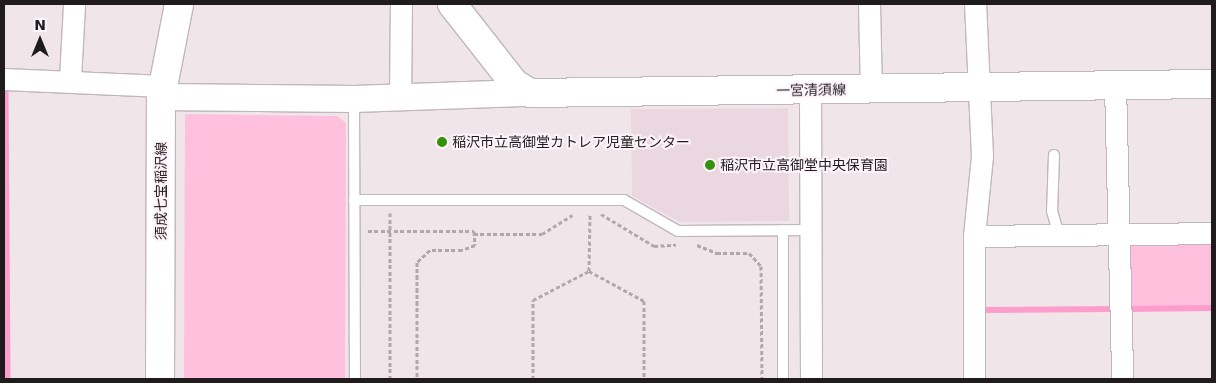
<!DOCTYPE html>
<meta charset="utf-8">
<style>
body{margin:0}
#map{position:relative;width:1216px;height:383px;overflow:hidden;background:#f0e6ea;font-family:"DejaVu Sans","Noto Sans JP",sans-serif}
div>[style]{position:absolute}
.built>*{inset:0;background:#ead7df}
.green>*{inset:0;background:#ffc0dd}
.stream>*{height:5.5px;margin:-2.75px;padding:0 2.75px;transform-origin:2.75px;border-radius:2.75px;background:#fd9dcc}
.path>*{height:3px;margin-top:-1.5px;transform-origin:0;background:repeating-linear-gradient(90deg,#b0a8ac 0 4px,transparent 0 6.5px)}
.roads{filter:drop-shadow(1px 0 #c1b7bb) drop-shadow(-1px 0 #c1b7bb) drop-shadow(0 1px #c1b7bb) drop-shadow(0 -1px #c1b7bb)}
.service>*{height:10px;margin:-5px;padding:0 5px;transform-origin:5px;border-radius:5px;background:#fff}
.minor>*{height:21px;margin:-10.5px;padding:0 10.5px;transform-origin:10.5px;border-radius:10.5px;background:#fff}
.tertiary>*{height:26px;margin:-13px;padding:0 13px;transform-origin:13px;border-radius:13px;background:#fff}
.secondary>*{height:28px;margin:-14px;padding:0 14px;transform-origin:14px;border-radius:14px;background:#fff}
.dots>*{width:14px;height:14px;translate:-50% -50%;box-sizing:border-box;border:2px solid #fef3f8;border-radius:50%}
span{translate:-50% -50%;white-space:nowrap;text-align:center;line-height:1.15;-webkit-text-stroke:4px #fef3f8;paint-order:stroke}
.street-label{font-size:14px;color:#201c1e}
.poi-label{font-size:14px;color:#201c1e}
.left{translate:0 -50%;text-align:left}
.frame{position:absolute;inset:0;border:5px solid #201c1e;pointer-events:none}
.north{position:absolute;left:15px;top:15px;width:50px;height:50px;-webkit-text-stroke:4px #fef3f8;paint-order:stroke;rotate:0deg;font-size:14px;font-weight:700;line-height:20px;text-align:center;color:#201c1e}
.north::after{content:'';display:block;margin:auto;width:18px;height:22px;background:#201c1e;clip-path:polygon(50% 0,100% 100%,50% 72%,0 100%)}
</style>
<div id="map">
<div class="built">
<i style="clip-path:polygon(788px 108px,789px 221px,680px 222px,632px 196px,631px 109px)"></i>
</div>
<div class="green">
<i style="clip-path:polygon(185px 114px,337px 116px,346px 123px,345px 379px,184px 379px)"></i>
<i style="clip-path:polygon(1212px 239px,1212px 306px,1126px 306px,1126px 244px)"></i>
</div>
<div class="stream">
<i style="left:6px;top:87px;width:292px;rotate:89.6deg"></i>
<i style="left:1127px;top:309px;width:85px;rotate:-0.7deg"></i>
<i style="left:983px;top:310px;width:132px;rotate:-0.4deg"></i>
</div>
<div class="path">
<i style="left:601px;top:214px;width:62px;rotate:31.1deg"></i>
<i style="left:654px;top:246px;width:22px;rotate:-3deg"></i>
<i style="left:368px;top:231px;width:106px"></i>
<i style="left:474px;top:231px;width:14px;rotate:86deg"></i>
<i style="left:475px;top:245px;width:14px;rotate:159deg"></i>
<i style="left:462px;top:250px;width:32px;rotate:180deg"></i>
<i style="left:430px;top:250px;width:18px;rotate:137deg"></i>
<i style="left:417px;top:262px;width:117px;rotate:90deg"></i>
<i style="left:474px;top:234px;width:68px"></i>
<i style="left:542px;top:234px;width:36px;rotate:-32deg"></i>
<i style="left:697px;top:245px;width:22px;rotate:22deg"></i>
<i style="left:717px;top:253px;width:32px"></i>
<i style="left:749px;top:253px;width:18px;rotate:47deg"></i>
<i style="left:761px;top:266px;width:113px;rotate:89.5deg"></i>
<i style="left:589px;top:271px;width:57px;rotate:-89deg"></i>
<i style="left:390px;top:379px;width:166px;rotate:-90deg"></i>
<i style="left:533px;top:379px;width:79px;rotate:-90deg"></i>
<i style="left:533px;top:300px;width:63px;rotate:-27.4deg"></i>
<i style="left:589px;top:271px;width:63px;rotate:28.6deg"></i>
<i style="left:644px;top:301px;width:78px;rotate:90deg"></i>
</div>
<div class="roads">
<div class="service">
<i style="left:354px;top:100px;width:279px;rotate:89.8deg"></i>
<i style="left:1054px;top:155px;width:56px;rotate:92deg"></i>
<i style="left:1052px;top:211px;width:25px;rotate:74deg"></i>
<i style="left:354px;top:200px;width:270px"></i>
<i style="left:624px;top:200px;width:62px;rotate:29.9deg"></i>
<i style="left:678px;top:231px;width:133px;rotate:-0.4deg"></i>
<i style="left:783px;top:379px;width:149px;rotate:-90deg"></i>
</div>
<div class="minor">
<i style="left:869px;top:4px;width:85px;rotate:88.7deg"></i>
<i style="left:4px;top:79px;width:159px;rotate:2.5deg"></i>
<i style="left:70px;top:79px;width:75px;rotate:-86.9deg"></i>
<i style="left:1115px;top:84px;width:295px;rotate:88.6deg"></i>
<i style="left:810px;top:91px;width:288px;rotate:89.8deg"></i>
<i style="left:400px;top:98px;width:94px;rotate:-89.4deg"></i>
<i style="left:974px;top:236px;width:238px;rotate:-0.7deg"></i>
<i style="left:974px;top:379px;width:143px;rotate:-90deg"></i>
<i style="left:974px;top:236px;width:80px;rotate:-84.3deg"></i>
<i style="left:982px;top:156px;width:152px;rotate:-92.6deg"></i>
</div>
<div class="tertiary">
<i style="left:161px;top:97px;width:193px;rotate:0.6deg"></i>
<i style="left:354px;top:99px;width:176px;rotate:-2deg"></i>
</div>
<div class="secondary">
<i style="left:452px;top:4px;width:100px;rotate:51.9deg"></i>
<i style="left:514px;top:83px;width:19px;rotate:32deg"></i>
<i style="left:530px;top:93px;width:682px;rotate:-0.76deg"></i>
<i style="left:160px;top:379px;width:282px;rotate:-89.8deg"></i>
<i style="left:161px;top:97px;width:95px;rotate:-79deg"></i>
</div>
</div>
<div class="dots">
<i style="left:442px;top:142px;background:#33910a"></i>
<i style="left:710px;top:165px;background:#33910a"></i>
</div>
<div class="street-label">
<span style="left:811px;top:90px;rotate:-1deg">一宮清須線</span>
<span style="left:161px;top:191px;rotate:-90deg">須成七宝稲沢線</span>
</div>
<div class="poi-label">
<span class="left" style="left:452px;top:142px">稲沢市立高御堂カトレア児童センター</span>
<span class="left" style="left:720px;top:165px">稲沢市立高御堂中央保育園</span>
</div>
<div class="frame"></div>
<div class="north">N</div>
</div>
